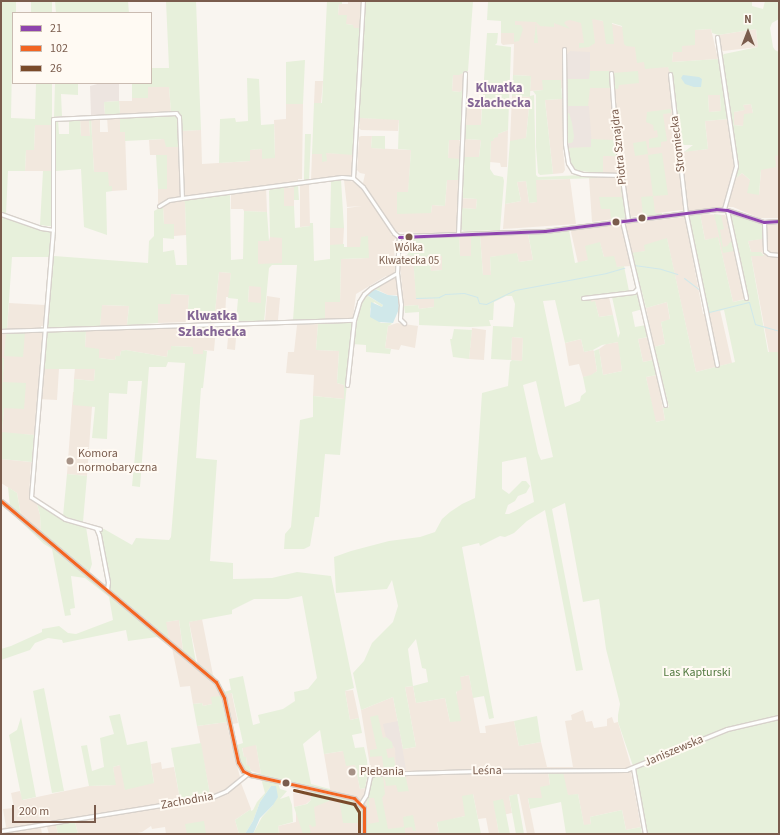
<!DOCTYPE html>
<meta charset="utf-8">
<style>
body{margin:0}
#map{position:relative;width:780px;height:835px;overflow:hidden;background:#f9f5f0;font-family:"Source Sans 3",sans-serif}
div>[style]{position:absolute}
.residential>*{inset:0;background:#f2e8de}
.commercial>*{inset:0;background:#f6e8e1}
.industrial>*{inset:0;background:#ede5e0}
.green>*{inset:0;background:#e7f0db}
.water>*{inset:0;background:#d0e8ea}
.stream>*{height:1px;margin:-0.5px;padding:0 0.5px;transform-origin:0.5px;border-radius:0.5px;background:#d0e8ea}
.roads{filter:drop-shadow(1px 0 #d7d1cb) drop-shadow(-1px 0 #d7d1cb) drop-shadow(0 1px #d7d1cb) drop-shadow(0 -1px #d7d1cb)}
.minor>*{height:3px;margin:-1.5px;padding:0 1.5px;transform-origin:1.5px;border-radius:1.5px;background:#fefefd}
.bus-1>*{height:3px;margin:-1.5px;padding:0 1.5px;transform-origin:1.5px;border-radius:1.5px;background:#8e44ad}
.bus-2>*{height:3px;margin:-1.5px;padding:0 1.5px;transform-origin:1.5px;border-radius:1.5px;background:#f26522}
.bus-3>*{height:3px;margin:-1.5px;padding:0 1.5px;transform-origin:1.5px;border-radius:1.5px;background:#7a4b2a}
.dots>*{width:11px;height:11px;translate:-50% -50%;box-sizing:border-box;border:2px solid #fffaf3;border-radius:50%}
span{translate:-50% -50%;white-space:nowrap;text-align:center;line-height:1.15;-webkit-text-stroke:4px #fffaf3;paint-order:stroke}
.bus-label{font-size:11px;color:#7a5c4d}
.street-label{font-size:12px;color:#7a5c4d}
.poi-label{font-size:12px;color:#7a5c4d}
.left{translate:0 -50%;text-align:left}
.park-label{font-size:12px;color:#537a41}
.neighbourhood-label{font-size:13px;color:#846695;font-weight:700}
.quarter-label{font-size:14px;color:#846695;font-weight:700}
.frame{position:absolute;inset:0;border:2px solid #7a5c4d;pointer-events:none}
.legend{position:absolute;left:12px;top:12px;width:140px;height:72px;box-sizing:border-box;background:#fffaf3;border:1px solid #cabbb1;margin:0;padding:5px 7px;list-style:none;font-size:12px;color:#7a5c4d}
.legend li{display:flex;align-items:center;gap:8px;height:20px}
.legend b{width:20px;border:1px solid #cabbb1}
.north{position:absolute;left:728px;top:12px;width:40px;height:40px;-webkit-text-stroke:3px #fffaf3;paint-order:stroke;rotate:0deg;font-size:11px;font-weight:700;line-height:16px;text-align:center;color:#7a5c4d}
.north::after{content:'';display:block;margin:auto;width:14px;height:18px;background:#7a5c4d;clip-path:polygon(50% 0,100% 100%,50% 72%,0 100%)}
.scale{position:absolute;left:12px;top:805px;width:84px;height:18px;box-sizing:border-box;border:2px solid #7a5c4d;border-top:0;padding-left:5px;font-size:12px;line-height:14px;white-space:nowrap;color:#7a5c4d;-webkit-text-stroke:3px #fffaf3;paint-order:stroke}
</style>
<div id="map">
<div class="residential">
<i style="clip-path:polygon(348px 1px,362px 1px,360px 28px,353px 28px,353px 25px,346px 24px,338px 15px,339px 4px,348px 4px)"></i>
<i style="clip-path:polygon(592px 18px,633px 30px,668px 67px,672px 73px,680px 152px,708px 149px,705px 121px,728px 119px,734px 166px,730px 187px,732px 188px,736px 178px,742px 173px,750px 180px,759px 195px,761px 170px,775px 155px,779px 155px,779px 218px,759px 218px,733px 207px,723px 207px,688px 211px,681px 210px,592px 222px,589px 178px,603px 178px,603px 156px,616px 156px,563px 149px,565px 170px,563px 173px,553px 174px,545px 100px,562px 99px,562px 105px,565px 105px,567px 81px,561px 89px,530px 91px,531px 76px,513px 75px,514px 44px,503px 45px,501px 43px,501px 33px,514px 33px,515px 21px)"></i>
<i style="clip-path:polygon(711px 29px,718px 59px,672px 62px,673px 51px,682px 46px,695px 30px)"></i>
<i style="clip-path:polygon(756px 29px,758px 47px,723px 51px,721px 49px,718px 35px)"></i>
<i style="clip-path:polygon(459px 73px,463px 73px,463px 90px,460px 92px,452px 91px,453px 74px)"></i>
<i style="clip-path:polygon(315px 81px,323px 81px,321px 104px,314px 103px)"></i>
<i style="clip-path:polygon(148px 87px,169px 87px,171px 112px,120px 114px,119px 101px,132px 101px,132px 98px,148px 98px)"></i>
<i style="clip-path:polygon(708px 95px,720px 95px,721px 111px,709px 112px)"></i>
<i style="clip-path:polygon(512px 96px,530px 97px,526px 138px,519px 141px,510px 141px)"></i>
<i style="clip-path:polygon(467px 103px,482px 104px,481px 125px,465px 125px)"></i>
<i style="clip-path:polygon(286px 104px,303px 104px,302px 179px,298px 179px,298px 182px,266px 186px,267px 212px,244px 211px,243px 209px,231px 209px,231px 191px,185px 196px,186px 235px,174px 236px,173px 224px,164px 224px,163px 206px,167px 203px,167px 200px,158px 206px,158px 189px,167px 189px,167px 155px,150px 155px,149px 140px,164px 139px,179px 131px,201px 130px,202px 164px,250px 161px,249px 150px,262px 149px,275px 155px,274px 120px,286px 119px)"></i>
<i style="clip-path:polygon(751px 104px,753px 113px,743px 126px,733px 125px,734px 112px,744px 110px,743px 105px)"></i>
<i style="clip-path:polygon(100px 117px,100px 132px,108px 132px,107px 117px,120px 117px,125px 132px,127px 190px,112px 191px,112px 186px,109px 186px,94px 172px,91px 118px)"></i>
<i style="clip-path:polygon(80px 118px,89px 118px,90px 136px,81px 137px)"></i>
<i style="clip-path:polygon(360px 118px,399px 119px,398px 131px,361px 130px,359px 128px)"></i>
<i style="clip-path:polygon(35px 125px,52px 125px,52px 171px,25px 171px,26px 150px,34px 149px)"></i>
<i style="clip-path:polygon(508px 130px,507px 167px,501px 167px,500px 163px,490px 162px,491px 141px,498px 134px)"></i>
<i style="clip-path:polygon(361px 136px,372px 136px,371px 148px,411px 150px,407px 213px,431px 213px,432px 205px,445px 206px,447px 180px,460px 180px,459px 198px,477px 199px,476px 209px,458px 208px,456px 232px,424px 233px,395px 232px,363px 183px,365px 174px,360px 173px,357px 170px,359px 137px)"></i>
<i style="clip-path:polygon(464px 139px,481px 140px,479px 157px,464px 157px)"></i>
<i style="clip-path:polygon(449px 140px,459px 140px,461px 142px,459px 159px,448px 159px)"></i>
<i style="clip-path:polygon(326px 153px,353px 154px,352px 175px,311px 180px,312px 154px,322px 154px,322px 162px)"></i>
<i style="clip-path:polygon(570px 179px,576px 224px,503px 229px,505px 204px,521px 201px,517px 182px,526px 181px,529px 203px,536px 202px,536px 180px)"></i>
<i style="clip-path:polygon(344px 180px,356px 182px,390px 229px,391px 235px,393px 235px,396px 238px,394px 240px,395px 271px,394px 273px,387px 277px,386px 276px,356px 294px,353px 318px,325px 320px,325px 302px,340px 302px,341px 259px,369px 258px,361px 247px,347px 247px,347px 208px,362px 206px,347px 207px)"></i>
<i style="clip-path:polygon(309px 184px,310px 226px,300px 227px,300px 185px)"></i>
<i style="clip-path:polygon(294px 187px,294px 206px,284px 206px,284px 188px)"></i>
<i style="clip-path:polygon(700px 214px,725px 215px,727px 218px,745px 299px,733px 302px,718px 238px,705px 240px)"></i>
<i style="clip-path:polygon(685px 217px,703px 314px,720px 310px,732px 363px,696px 372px,667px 239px,645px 251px,629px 255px,631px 266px,617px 267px,604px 257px,600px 243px,588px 260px,578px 263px,571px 232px,572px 230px)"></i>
<i style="clip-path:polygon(766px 225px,779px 225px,779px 352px,769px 352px,751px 256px,764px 255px,761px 252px,751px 252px,748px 241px,766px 238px)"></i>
<i style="clip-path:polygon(330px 228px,344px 228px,343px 245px,330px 245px)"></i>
<i style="clip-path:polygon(528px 234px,533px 260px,519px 262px,517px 254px,490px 257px,491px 275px,483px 275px,480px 235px)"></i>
<i style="clip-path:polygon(471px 235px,472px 256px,460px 256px,459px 236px)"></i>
<i style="clip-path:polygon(270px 237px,282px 237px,282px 264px,258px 264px,258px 241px,269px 241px)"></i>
<i style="clip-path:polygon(413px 255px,416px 292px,434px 299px,434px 307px,419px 309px,418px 305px,404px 306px,399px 256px)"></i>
<i style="clip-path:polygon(430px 256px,442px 256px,442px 270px,431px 271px)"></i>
<i style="clip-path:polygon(219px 272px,231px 273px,229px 297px,226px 297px,225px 321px,214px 321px)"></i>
<i style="clip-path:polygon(396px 277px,399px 295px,388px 295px,380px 291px,380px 285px)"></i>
<i style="clip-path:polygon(249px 286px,261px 286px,261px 303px,248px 303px)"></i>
<i style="clip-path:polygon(171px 294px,189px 295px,187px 322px,158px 323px,158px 304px)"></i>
<i style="clip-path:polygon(267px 296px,280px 298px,278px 320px,265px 321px)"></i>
<i style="clip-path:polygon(609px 297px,613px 315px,599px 317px,595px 302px,591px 302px,591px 299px)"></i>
<i style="clip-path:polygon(667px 302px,670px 320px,661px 322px,665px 344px,654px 347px,646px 308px)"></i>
<i style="clip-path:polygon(9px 303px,45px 305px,44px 326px,41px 326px,41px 328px,7px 329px)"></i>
<i style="clip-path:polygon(101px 305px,129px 306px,127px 325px,100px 326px)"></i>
<i style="clip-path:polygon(397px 323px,418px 326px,415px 348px,401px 345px,399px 350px,385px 348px,388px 326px)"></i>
<i style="clip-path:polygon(318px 324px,316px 350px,339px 351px,337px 383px,344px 385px,344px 399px,313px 396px,314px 375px,286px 373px,288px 352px,294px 352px,297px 325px)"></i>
<i style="clip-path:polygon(229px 326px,237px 326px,235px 350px,227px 349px)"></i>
<i style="clip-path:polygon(216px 327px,214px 351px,204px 350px,204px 354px,193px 354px,193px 347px,171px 346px,171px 350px,168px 350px,167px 357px,126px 350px,121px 351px,120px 356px,116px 356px,115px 360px,99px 358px,85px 347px,86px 331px)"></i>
<i style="clip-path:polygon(472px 328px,486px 330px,484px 360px,469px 359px)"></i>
<i style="clip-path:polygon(43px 332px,40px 369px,59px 369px,57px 400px,37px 399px,34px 435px,2px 433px,4px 408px,1px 407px,1px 403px,4px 359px,1px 358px,1px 334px,3px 333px)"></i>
<i style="clip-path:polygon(512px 337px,523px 338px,522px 361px,511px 360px)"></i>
<i style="clip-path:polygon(648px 337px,653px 360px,643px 362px,638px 339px)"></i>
<i style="clip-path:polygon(581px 339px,584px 352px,593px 350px,594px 351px,597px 371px,591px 376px,583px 377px,579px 364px,569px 366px,568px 361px,565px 343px)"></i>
<i style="clip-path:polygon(619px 342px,622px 371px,603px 375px,599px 349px,606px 344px)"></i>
<i style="clip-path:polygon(75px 368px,95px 369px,94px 381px,74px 379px)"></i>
<i style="clip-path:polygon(657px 375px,665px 420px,655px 422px,646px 377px)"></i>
<i style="clip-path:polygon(73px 392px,93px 393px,87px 476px,67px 474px)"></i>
<i style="clip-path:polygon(1px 459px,31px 462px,29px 499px,37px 504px,40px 515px,41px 532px,21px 515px,17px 493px,1px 483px)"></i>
<i style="clip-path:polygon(202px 619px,213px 675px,225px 692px,231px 690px,238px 723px,227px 725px,240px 777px,238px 779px,241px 783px,251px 809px,235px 820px,239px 834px,166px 834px,165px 827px,152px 829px,151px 826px,142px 832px,133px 834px,78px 834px,75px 822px,56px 825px,58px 834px,49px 834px,47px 827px,41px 828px,42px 834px,1px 834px,1px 829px,6px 827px,3px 809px,14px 808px,11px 793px,20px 791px,23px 800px,89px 786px,115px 785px,113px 767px,120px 765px,154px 783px,151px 764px,161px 762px,162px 769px,174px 767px,181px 805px,211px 800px,197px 726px,227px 722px,212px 704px,203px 706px,202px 703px,193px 704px,190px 686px,180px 687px,172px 648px,195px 668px,198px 665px,189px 622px)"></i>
<i style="clip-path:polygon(179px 620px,183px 651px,169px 639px,165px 622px)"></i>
<i style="clip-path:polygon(469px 675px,480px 733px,486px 733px,485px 726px,514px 721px,519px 746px,541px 742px,547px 767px,573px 767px,565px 721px,572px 720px,571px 715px,583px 710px,586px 722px,592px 721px,594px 728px,607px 726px,607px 719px,612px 717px,614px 723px,618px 722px,631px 766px,631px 772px,641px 827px,626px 830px,622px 810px,590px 817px,591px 824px,584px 826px,578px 794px,568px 796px,548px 772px,550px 785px,542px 798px,528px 799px,535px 834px,527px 834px,519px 794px,509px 796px,512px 813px,496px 816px,499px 834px,489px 834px,486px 818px,478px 819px,473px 794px,465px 816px,437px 823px,439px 832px,432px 834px,279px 834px,278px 826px,296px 822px,296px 811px,335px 796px,329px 794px,330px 789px,324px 754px,343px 751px,355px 764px,360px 789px,365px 788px,370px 766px,361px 710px,393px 697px,403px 749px,416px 747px,405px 687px,413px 686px,416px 703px,445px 698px,450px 722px,460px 677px)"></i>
<i style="clip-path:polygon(353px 690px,359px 718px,350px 720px,345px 691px)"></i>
<i style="clip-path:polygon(256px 744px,261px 774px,251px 771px,249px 766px,247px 766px,246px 757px,244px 757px,242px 747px)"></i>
</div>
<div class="commercial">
<i style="clip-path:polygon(307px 789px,311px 790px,311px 800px,306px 804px,294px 807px,293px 793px,301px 794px,307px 791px)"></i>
</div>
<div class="industrial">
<i style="clip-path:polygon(570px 51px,590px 52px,590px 79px,567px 79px,567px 54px)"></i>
<i style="clip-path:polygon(101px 83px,119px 83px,119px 101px,104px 102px,105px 115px,91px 115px,90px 86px)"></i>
<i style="clip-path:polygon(566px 106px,589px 106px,592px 147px,567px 148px,567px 143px,571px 143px,570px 120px,566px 113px)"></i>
<i style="clip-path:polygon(398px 721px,406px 770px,396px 770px,395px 748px,386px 737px,384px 729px,383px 724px)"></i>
</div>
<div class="green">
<i style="clip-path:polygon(1px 1px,16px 1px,16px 13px,13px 13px,11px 118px,35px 119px,36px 83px,52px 83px,52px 125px,35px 125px,34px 150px,26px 150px,25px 171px,8px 171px,6px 214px,1px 212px)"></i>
<i style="clip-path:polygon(31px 1px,52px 1px,52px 13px,31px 13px)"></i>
<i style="clip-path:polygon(55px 1px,128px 1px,129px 13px,56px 13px)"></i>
<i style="clip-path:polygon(166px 1px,196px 1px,201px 130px,181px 131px,179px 112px,171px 112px,169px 87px,148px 87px,148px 98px,132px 98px,132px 83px,151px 83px,151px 68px,169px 68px)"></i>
<i style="clip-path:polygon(327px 1px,342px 1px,342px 4px,339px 4px,338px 15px,347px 15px,346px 24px,353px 25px,354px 28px,360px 28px,353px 155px,326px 153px,327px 161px,322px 162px,322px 154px,312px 154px,314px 103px,322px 103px)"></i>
<i style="clip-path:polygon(365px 1px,473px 1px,468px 71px,464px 71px,463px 73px,459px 75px,453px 75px,452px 91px,460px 92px,463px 89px,464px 92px,462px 140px,449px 140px,448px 158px,461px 159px,460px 180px,447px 180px,445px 206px,432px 205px,431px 213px,397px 214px,397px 192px,408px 192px,411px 150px,398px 149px,399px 120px,360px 118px,359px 128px,361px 130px,358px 127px,361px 44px)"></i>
<i style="clip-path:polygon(evenodd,483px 1px,752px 1px,752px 6px,763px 9px,765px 1px,779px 1px,779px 19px,772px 23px,770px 28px,773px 47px,775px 50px,779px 52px,779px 155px,775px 156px,776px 167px,761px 170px,759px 195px,747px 193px,750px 180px,742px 173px,736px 178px,737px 164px,734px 146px,732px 146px,728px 119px,705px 121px,708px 149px,684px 152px,693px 145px,684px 145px,679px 141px,672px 73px,670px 73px,668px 67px,645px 69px,644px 62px,637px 63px,635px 47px,626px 46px,624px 44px,622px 26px,612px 23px,614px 44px,606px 44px,603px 21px,592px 19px,595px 43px,589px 47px,579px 48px,579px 43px,584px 43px,581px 23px,570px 20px,566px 21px,564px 23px,570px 29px,554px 23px,554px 27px,540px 26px,536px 22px,538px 43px,534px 43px,536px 22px,515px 21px,515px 25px,521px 25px,523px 29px,519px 41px,514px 42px,514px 33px,501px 33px,501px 21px,487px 20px,488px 2px,483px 1px,711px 29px,712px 33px,718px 35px,756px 29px,758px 47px,724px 54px,722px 56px,727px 85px,722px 83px,718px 59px,672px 62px,673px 52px,682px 52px,682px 46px,695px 45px,695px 30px,711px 29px,483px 1px,708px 95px,720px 95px,721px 111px,709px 112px,708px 95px,483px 1px,751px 104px,753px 113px,744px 114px,743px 126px,734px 125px,734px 112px,745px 110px,743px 105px,751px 104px)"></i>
<i style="clip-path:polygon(487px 33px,498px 33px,497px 43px,495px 45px,511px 47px,511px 49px,508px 130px,498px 134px,498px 137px,494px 138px,493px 141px,491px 141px,490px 169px,494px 175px,503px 177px,504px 181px,500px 230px,464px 231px,459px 228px,461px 208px,476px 209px,477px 199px,461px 198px,464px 157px,479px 157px,481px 140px,464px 139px,465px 125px,481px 125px)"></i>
<i style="clip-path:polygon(305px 60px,303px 104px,286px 104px,286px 62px)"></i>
<i style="clip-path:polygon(565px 61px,567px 61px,567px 79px,589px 79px,590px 71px,609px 71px,612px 88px,590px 88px,588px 106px,566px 106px)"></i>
<i style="clip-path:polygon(638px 71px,639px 83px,619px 85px,618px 89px,615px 89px,613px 73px)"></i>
<i style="clip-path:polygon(513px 75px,531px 76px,530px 96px,534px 95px,536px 175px,538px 177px,583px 175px,597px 176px,597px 178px,536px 180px,537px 202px,529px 203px,526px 181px,517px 182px,521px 201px,505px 204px,510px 141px,526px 138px,530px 97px,512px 96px)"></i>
<i style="clip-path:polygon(247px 78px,259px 79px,261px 125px,274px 124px,275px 158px,262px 159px,262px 149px,250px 150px,250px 161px,219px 163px,220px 119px,235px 118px,236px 122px,248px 121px)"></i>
<i style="clip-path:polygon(542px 80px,561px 80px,562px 99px,545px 100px,553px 174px,540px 175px,538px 173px,536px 147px,536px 95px,533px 91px,543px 90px)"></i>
<i style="clip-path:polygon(55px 83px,78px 83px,78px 95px,61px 94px,62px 116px,54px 117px)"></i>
<i style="clip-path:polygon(119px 101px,120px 114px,105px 115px,104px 102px)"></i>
<i style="clip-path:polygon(671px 109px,671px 113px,663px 114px,667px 141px,661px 142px,661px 147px,649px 148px,649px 139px,658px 137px,657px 130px,654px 131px,653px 125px,646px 122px,647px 112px)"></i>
<i style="clip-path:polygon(566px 113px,569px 113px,572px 123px,574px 136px,573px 142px,571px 143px,567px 143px)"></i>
<i style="clip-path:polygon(174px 115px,177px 116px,179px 147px,166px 147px,164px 139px,125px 141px,125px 132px,120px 132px,120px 117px)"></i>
<i style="clip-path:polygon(80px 118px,81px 136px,90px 136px,89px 118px,91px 118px,94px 172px,108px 172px,109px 186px,112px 186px,112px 191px,106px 192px,107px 235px,84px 227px,81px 169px,56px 171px,55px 122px,58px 119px,59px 134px,69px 134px,69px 119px)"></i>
<i style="clip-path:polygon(305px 134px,311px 134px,309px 181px,304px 181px,304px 175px)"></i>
<i style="clip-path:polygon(372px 136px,385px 136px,385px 149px,371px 148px)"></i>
<i style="clip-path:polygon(591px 139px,614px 140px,617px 156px,603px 156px,603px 173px,578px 171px,569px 164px,567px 148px,591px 147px)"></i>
<i style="clip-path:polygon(646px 141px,648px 154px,635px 156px,633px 143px)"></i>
<i style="clip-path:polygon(662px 153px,668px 195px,653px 196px,655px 213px,662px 213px,662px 215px,639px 217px,639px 215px,643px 215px,641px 197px,653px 196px,648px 155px)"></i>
<i style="clip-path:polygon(156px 155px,167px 155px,167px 189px,158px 189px)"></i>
<i style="clip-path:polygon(43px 171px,52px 171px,51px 226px,48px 226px,40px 225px)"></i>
<i style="clip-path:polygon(621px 178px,626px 218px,611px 220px,610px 209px,601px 209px,599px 197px,622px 197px,619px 179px)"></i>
<i style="clip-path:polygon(341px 180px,344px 228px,330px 228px,331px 181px)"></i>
<i style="clip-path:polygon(evenodd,298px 185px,299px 200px,294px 200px,294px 187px,284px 188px,284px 206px,294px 206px,295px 228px,310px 226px,310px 223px,313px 223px,314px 261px,330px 259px,330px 245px,344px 244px,344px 247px,360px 247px,361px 237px,368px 236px,369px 258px,341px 259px,340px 302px,325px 302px,325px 320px,293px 320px,297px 265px,272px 265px,269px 268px,264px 322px,227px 323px,236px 321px,238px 299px,228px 298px,231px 273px,219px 272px,214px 322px,187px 322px,189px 295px,171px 294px,170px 304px,158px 304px,158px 323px,127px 325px,129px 306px,102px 305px,100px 326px,48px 328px,47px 327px,52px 259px,54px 256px,148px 263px,149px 241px,154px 236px,154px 211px,163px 206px,164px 224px,174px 224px,174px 239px,163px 238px,163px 252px,174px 250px,176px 265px,187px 265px,185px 202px,182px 200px,230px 194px,231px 260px,243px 259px,244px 211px,267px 212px,269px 241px,258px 241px,258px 264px,282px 263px,282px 238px,270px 237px,269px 191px,271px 189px,298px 185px,249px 286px,261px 287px,261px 303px,248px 302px,249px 286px)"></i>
<i style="clip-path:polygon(evenodd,729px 213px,762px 223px,762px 239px,748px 241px,751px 252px,761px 252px,764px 256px,751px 256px,768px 352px,779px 352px,779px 834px,646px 834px,633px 766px,618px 722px,618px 715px,620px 704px,606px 649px,599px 599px,583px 602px,565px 503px,552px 509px,583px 670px,576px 671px,545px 510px,527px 521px,514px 533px,505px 537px,500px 536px,480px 546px,479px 543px,462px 547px,494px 718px,489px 719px,484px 696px,473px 698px,469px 675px,460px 677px,462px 689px,456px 692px,461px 721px,450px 722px,445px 698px,416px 703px,413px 686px,405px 687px,416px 747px,403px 749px,393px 697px,361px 710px,353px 673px,364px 661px,372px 643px,393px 622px,398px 606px,392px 580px,387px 589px,336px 593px,334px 557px,351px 551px,389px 541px,420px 537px,435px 532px,442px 519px,450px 512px,462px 504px,475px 498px,482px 393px,508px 386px,510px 362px,512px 360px,522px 361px,523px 338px,512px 337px,511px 360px,491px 359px,493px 326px,513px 327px,515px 304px,512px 296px,506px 296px,494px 302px,493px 320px,489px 320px,491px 326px,470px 327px,419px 325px,419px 312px,405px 313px,404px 306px,418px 305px,419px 309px,434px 307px,434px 299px,416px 299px,413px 256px,407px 255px,412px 248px,411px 237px,459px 235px,460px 256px,471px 256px,471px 235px,480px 235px,483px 275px,491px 275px,490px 257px,517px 253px,519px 262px,533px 260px,528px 233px,569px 230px,575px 263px,588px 260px,585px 246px,600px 242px,604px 257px,614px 256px,617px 267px,624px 266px,629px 291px,580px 297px,591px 299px,591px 302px,595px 301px,599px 317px,613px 315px,618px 338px,620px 333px,612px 297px,637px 293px,643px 309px,632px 312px,635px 327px,646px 325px,648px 337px,638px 339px,643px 362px,653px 360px,657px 375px,646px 377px,656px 422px,665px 420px,663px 408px,669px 407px,654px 347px,665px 344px,661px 322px,670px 319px,667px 302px,646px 308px,642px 292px,638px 285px,631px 253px,645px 251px,644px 245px,667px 238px,696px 372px,735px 362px,724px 310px,707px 313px,688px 216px,700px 214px,705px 240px,718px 237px,733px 302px,747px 299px,729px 213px,442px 256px,442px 270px,431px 271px,430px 257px,442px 256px,729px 213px,555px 300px,565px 343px,581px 339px,584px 352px,593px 350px,602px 345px,618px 342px,622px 371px,603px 375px,599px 349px,596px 350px,594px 351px,597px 371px,591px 375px,583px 377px,586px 392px,581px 396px,580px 401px,565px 407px,543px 301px,555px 300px,729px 213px,536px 381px,553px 457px,541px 460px,538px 453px,523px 385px,536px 381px,729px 213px,526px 457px,534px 502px,509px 514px,505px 514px,508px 505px,515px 501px,518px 496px,526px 493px,530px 486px,526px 481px,522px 481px,509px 494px,502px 489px,502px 462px,526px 457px,729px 213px,416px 639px,422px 668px,426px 669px,428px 682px,413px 686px,408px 649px,416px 639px)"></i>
<i style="clip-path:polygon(714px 214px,721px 215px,724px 229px,720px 230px,723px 247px,727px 246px,732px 240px,734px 251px,723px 253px)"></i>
<i style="clip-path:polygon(1px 215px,49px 231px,52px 234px,50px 257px,12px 257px,7px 329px,1px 329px)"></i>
<i style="clip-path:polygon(380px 285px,380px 291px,374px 289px,368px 296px,383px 305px,382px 307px,374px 302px,370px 309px,370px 315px,381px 323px,391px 323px,392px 324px,388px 326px,385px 348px,391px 349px,390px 354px,366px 352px,366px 345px,352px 344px,361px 303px,365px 295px,372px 288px)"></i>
<i style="clip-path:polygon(353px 322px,340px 455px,325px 454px,319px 517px,315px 517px,310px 546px,304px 549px,284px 549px,285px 534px,291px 527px,300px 420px,313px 417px,313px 396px,344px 399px,344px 385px,337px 383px,339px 351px,316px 350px,318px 324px,319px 323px)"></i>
<i style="clip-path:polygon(454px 329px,472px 330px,469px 359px,453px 357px,450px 339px,452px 339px)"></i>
<i style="clip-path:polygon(80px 330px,86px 331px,85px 347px,99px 349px,99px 358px,115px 360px,116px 354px,116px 356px,120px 356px,121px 351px,126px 350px,167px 357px,168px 350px,171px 350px,171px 346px,193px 347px,193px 354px,203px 354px,203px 350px,207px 351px,203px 388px,201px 388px,196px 458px,217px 460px,210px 561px,233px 563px,233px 579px,272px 578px,297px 572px,331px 576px,354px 688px,345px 691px,350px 720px,359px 718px,362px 733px,352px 735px,355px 748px,364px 747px,367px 760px,368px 773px,365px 788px,360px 789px,355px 765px,346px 766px,343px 751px,324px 754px,320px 730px,303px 744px,311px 784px,330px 789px,330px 791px,254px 774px,254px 773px,261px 774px,256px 745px,242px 748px,244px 757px,246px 757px,247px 766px,249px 765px,251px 771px,251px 773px,245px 771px,240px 763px,228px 711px,237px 745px,243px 743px,232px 693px,225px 694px,227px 705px,219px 684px,198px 665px,199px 664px,213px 675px,225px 692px,231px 690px,229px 679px,243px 676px,253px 725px,260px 723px,258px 715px,283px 709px,295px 701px,294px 692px,308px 689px,317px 678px,302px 596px,288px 599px,254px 599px,232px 610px,232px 614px,189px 622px,196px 663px,172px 643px,183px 650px,179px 620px,166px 622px,169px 639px,110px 589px,101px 536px,95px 526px,104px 529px,132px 545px,136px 538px,169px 540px,171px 537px,185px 363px,168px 362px,166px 367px,149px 367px,140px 487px,132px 486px,142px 381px,128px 381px,127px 394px,109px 393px,107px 439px,92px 438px,95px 407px,73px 405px,74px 379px,94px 381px,95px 369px,42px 369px,47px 331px)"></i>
<i style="clip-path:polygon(25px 332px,23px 357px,4px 356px,6px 333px)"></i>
<i style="clip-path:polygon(1px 358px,4px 358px,3px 382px,26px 383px,24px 409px,4px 408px,2px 432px,34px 435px,32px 462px,1px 459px)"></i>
<i style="clip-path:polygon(67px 474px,87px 476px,83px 522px,63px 516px)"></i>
<i style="clip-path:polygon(8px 487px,17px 493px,21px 515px,10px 506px)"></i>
<i style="clip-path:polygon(1px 503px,57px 551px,184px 656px,183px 657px,157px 637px,128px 641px,126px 630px,63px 643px,62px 640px,48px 638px,35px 643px,30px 650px,1px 660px,1px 649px,11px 646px,42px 632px,42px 629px,59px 626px,68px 633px,76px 634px,113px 620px,109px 597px,85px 578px,71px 576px,75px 608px,70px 609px,71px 615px,65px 616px,52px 549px,44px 544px)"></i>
<i style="clip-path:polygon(37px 504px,63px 519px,86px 527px,92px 564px,89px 573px,41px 532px,40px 515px)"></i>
<i style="clip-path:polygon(44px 688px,64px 791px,52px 793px,33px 691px)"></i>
<i style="clip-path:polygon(220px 696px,227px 722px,197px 726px,193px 704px,202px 703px,203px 706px,212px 704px,211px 697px)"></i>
<i style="clip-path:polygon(120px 714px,127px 745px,147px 741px,154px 783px,125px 790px,120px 765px,113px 767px,116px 785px,89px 786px,81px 746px,87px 745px,92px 771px,104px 767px,100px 738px,114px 734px,109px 716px)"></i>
<i style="clip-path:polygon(378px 715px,383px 738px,386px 737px,392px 742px,393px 748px,386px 749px,388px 758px,394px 757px,396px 770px,384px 771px,382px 756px,370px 757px,370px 750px,377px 749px,370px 717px)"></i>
<i style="clip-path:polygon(537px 716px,541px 742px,519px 746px,514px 721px)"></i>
<i style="clip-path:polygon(21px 717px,36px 797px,22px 800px,9px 735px,17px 730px)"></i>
<i style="clip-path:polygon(201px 743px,210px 795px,180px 800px,171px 748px)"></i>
<i style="clip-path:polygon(548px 771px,563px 772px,568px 795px,578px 794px,584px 825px,591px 824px,590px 817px,622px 810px,626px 830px,641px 827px,642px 834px,566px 834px,561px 802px,530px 809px,528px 798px,542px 798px,540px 787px,550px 785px)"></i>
<i style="clip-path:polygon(378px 774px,379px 776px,382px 774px,383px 776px,385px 794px,382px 798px,388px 829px,404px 827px,403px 817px,413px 815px,416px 831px,413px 831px,412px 827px,405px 828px,405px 834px,366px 834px,366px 818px,368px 818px,368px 824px,379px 822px,374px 798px,369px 798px,369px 807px,367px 807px,367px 799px,371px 779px)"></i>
<i style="clip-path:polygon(384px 774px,405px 774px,409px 792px,408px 791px,398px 792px,396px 785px,386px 786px)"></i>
<i style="clip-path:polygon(263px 780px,278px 783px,280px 789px,287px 791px,280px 799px,289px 796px,292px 805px,293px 822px,278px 826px,279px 834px,253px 834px,262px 817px,273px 805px,271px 786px,260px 802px,253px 821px,245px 834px,239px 834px,235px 820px,251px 809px,251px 811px,253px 810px,257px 802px,265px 793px,262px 782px)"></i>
<i style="clip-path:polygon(311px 790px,335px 796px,336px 798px,314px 807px,316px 826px,312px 827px,311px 825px,309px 825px,311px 834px,303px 834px,294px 807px,307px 804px,311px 800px)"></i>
<i style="clip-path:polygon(473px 794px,481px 834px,432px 834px,439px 832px,437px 822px,465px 816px,462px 796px)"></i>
<i style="clip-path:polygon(517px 794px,524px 834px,516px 834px,509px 796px)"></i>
<i style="clip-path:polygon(339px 797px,351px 800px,359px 805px,362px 812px,363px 823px,343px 823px)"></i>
<i style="clip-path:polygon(503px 799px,510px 834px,499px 834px,493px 801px)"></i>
<i style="clip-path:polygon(204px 821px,206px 834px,187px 834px,185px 824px)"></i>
<i style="clip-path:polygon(75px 822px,78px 834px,58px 834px,56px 825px)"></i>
</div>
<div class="water">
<i style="clip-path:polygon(683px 75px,699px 77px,702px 79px,701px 87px,694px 87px,685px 84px,681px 78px)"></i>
<i style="clip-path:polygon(374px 289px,388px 295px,398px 296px,399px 309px,393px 323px,379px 322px,370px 317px,371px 302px,382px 307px,383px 305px,367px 295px)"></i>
<i style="clip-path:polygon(271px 786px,276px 786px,278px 797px,273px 805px,260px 818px,253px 834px,245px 834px,253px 821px,260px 802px)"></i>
</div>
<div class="stream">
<i style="left:634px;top:265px;width:27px;rotate:8deg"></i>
<i style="left:661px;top:269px;width:17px;rotate:17deg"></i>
<i style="left:684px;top:278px;width:20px;rotate:37deg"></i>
<i style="left:703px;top:290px;width:23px;rotate:75deg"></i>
<i style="left:709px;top:312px;width:41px;rotate:-14deg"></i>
<i style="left:749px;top:302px;width:23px;rotate:75deg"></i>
<i style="left:755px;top:324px;width:25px;rotate:16deg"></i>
<i style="left:416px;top:298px;width:23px;rotate:-2deg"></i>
<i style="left:439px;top:297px;width:7px;rotate:-27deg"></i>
<i style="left:445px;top:294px;width:19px;rotate:-3deg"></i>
<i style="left:464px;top:293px;width:14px;rotate:17deg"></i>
<i style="left:477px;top:297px;width:6px;rotate:72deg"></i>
<i style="left:479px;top:303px;width:7px;rotate:8deg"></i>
<i style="left:486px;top:304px;width:32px;rotate:-26deg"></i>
<i style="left:515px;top:290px;width:93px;rotate:-10.6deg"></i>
<i style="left:606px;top:273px;width:19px;rotate:-16deg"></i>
</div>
<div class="roads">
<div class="minor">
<i style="left:717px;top:37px;width:130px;rotate:81.6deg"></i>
<i style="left:736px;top:166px;width:45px;rotate:105.6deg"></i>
<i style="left:564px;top:49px;width:95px;rotate:89.4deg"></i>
<i style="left:565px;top:144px;width:19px;rotate:81deg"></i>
<i style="left:568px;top:163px;width:9px;rotate:58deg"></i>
<i style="left:573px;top:171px;width:9px;rotate:18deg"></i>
<i style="left:582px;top:174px;width:40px;rotate:1.4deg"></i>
<i style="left:611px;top:73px;width:57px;rotate:86deg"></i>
<i style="left:615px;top:130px;width:91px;rotate:81.8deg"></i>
<i style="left:670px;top:74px;width:141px;rotate:83.5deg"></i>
<i style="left:686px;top:214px;width:154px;rotate:78.4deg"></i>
<i style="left:353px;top:178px;width:177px;rotate:-86.8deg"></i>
<i style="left:353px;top:178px;width:13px;rotate:42deg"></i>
<i style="left:363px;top:187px;width:55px;rotate:56deg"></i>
<i style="left:394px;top:233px;width:6px;rotate:39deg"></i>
<i style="left:159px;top:206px;width:12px;rotate:-31deg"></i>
<i style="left:169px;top:200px;width:13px;rotate:-9deg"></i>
<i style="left:182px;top:198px;width:161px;rotate:-7.5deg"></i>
<i style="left:342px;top:177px;width:11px;rotate:5deg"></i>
<i style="left:727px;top:210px;width:90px;rotate:77.8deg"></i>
<i style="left:1px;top:214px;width:42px;rotate:19.3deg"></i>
<i style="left:41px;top:228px;width:12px;rotate:9deg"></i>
<i style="left:622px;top:221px;width:189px;rotate:76.8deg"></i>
<i style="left:764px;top:222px;width:29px;rotate:88deg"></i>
<i style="left:765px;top:251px;width:5px;rotate:37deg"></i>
<i style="left:769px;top:254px;width:10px;rotate:6deg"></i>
<i style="left:458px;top:234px;width:161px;rotate:-87.5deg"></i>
<i style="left:399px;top:237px;width:4px;rotate:-14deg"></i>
<i style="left:403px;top:236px;width:142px;rotate:-2deg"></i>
<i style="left:545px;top:231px;width:172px;rotate:-7.3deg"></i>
<i style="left:716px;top:209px;width:11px;rotate:5deg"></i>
<i style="left:727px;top:210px;width:39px;rotate:18deg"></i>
<i style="left:764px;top:222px;width:15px;rotate:-4deg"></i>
<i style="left:397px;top:273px;width:31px;rotate:83deg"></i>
<i style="left:401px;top:304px;width:15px;rotate:94deg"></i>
<i style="left:400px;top:319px;width:6px;rotate:45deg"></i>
<i style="left:583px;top:298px;width:51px;rotate:-6.7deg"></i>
<i style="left:634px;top:292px;width:4px;rotate:-45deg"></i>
<i style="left:1px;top:331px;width:353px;rotate:-1.8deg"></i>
<i style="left:347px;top:385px;width:65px;rotate:-83.9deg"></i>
<i style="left:354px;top:320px;width:19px;rotate:-74deg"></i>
<i style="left:359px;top:302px;width:9px;rotate:-58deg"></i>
<i style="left:364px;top:294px;width:9px;rotate:-41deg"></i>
<i style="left:371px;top:288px;width:30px;rotate:-30deg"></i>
<i style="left:397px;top:273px;width:36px;rotate:-87deg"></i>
<i style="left:1px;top:501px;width:281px;rotate:40.1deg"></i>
<i style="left:216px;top:682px;width:18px;rotate:63deg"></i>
<i style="left:224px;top:698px;width:66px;rotate:77.7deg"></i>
<i style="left:238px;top:762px;width:10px;rotate:61deg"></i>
<i style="left:243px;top:771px;width:9px;rotate:27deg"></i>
<i style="left:251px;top:775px;width:106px;rotate:12.6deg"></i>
<i style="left:354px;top:798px;width:14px;rotate:45deg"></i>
<i style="left:364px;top:808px;width:26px;rotate:90deg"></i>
<i style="left:96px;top:528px;width:8px;rotate:67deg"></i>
<i style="left:99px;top:535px;width:48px;rotate:79.2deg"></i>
<i style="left:108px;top:582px;width:8px;rotate:97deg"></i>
<i style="left:100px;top:529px;width:36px;rotate:-164deg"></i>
<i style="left:65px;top:519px;width:40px;rotate:-147.1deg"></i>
<i style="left:31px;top:497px;width:268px;rotate:-85.3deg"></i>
<i style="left:53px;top:230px;width:111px;rotate:-90deg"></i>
<i style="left:53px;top:119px;width:123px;rotate:-2.8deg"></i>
<i style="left:176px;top:113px;width:5px;rotate:53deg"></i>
<i style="left:179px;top:117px;width:81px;rotate:87.9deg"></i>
<i style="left:633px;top:768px;width:67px;rotate:79.7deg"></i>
<i style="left:361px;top:803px;width:9px;rotate:-58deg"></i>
<i style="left:366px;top:795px;width:19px;rotate:-78deg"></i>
<i style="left:370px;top:776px;width:4px;rotate:-27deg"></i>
<i style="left:374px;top:774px;width:103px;rotate:-1.7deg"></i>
<i style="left:477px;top:771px;width:149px;rotate:-0.4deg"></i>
<i style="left:626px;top:770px;width:109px;rotate:-22.1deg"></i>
<i style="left:727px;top:729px;width:53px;rotate:-13deg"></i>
<i style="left:1px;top:831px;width:214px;rotate:-9.2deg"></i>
<i style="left:212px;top:797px;width:15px;rotate:-23deg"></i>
<i style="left:226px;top:791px;width:27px;rotate:-39deg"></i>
</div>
</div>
<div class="bus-1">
<i style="left:399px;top:237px;width:146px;rotate:-2.4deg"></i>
<i style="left:545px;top:231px;width:172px;rotate:-7.3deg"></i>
<i style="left:716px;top:209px;width:11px;rotate:5deg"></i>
<i style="left:727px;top:210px;width:39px;rotate:18deg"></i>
<i style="left:764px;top:222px;width:15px;rotate:-4deg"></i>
</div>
<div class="bus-2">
<i style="left:1px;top:501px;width:281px;rotate:40.1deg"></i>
<i style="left:216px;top:682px;width:18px;rotate:63deg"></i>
<i style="left:224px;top:698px;width:66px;rotate:77.7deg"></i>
<i style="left:238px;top:762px;width:10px;rotate:61deg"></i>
<i style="left:243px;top:771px;width:9px;rotate:27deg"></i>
<i style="left:251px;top:775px;width:106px;rotate:12.6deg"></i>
<i style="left:354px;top:798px;width:14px;rotate:45deg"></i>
<i style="left:364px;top:808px;width:26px;rotate:90deg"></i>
</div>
<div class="bus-3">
<i style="left:294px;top:790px;width:62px;rotate:13.1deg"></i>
<i style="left:354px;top:804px;width:9px;rotate:58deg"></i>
<i style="left:359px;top:812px;width:22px;rotate:90deg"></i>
</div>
<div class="dots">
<i style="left:642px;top:218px;background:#7a5c4d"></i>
<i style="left:616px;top:222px;background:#7a5c4d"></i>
<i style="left:409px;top:237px;background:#7a5c4d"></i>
<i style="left:70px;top:461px;background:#a69286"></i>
<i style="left:352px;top:772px;background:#a69286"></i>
<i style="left:286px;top:783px;background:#7a5c4d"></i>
</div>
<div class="bus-label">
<span style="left:409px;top:255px">Wólka<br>Klwatecka 05</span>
</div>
<div class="street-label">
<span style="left:678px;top:144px;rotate:-97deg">Stromiecka</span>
<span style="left:619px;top:147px;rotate:-96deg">Piotra Sznajdra</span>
<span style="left:674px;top:751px;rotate:-23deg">Janiszewska</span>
<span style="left:487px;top:771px;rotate:-1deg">Leśna</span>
<span style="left:187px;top:801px;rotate:-10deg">Zachodnia</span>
</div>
<div class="poi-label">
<span class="left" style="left:78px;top:461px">Komora<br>normobaryczna</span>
<span class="left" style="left:360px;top:772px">Plebania</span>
</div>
<div class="park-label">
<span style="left:697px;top:673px">Las Kapturski</span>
</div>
<div class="neighbourhood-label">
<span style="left:499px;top:96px">Klwatka<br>Szlachecka</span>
</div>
<div class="quarter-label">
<span style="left:212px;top:324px">Klwatka<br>Szlachecka</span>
</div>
<div class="frame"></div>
<ul class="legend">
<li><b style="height:5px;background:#8e44ad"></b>21</li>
<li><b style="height:5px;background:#f26522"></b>102</li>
<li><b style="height:5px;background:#7a4b2a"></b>26</li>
</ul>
<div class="north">N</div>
<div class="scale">200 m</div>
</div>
